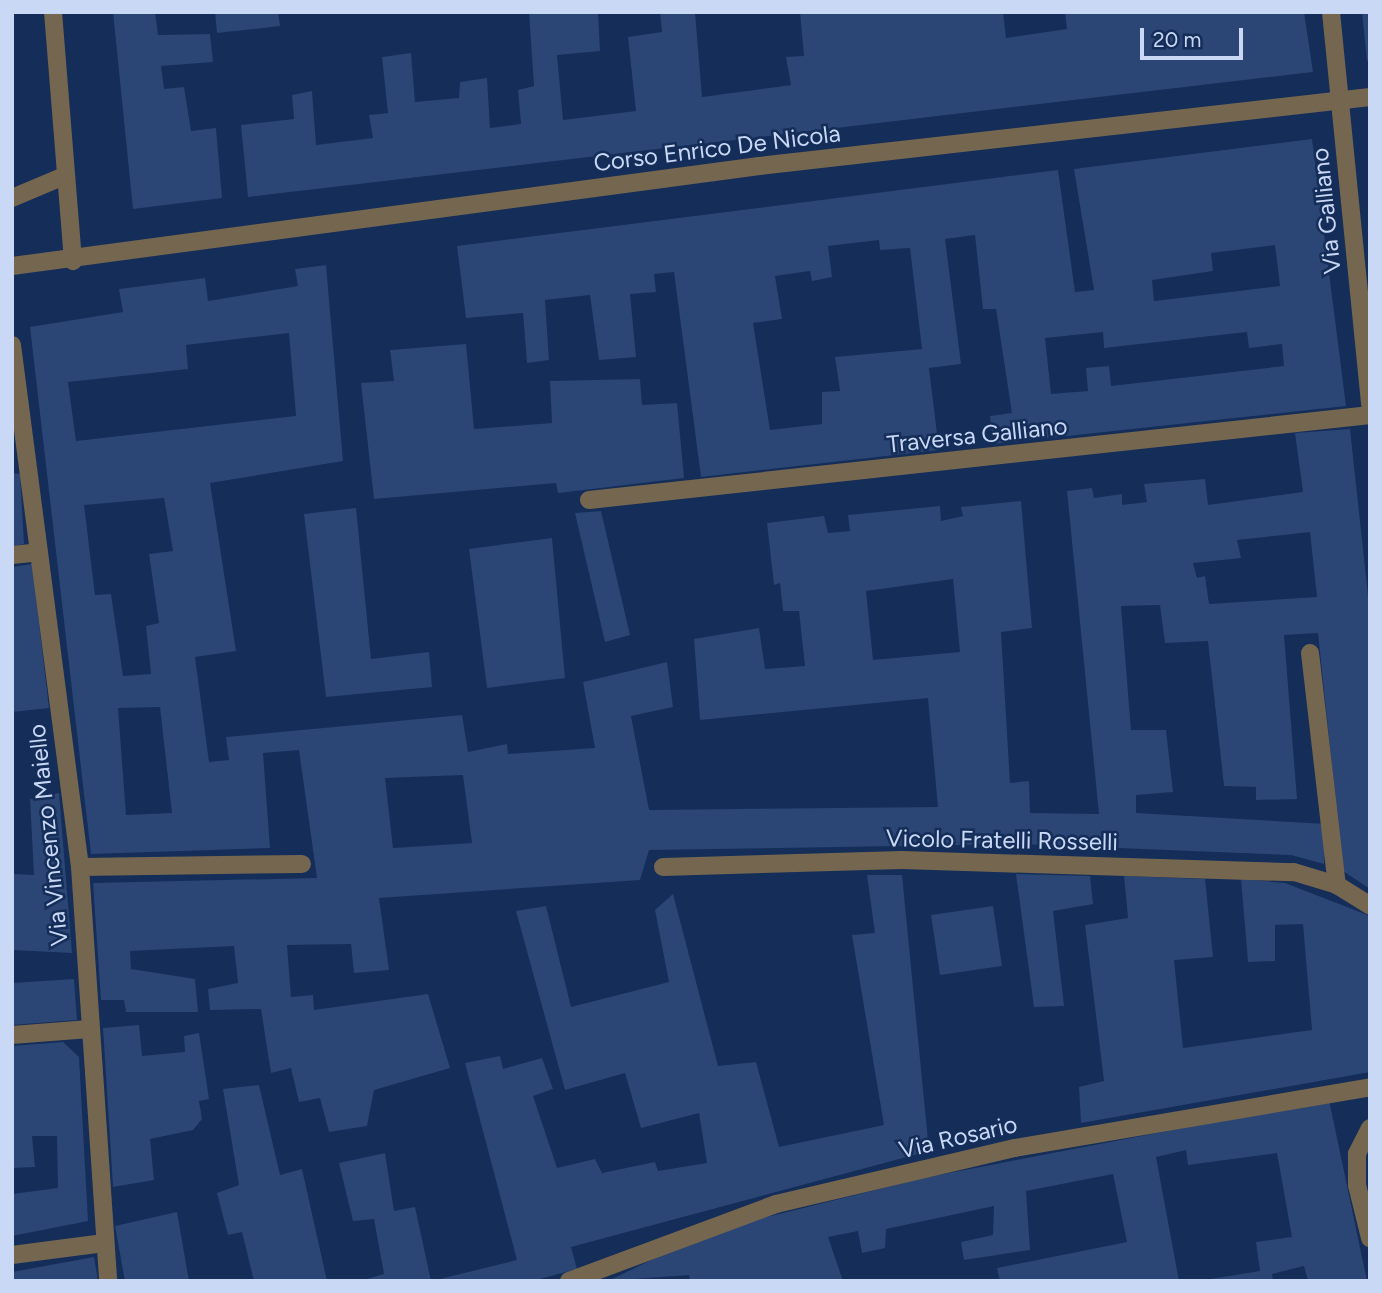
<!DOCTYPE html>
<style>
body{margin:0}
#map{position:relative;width:1382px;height:1293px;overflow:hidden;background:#142d59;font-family:Figtree,sans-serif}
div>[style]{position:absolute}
.building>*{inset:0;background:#2b4574}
.minor>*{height:18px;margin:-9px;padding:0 9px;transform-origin:9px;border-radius:9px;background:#74664f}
span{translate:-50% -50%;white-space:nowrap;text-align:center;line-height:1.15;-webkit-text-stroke:5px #142d59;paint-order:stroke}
.street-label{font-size:24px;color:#c8d8f5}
.frame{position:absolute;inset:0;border:14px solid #c8d8f5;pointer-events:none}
.scale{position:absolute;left:1140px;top:28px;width:103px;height:32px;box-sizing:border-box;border:4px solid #c8d8f5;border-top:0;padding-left:9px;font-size:21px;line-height:24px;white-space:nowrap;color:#c8d8f5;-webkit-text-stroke:5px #142d59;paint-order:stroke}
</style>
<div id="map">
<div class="building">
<i style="clip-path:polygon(113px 12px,155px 12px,158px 35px,210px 34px,213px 62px,161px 66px,164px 89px,184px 87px,191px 131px,216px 128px,222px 198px,133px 209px)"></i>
<i style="clip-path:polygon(215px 12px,278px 12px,280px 26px,217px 33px)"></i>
<i style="clip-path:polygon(529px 12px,598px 12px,600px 51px,557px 55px,563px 120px,636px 111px,628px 37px,662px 32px,660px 12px,695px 12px,702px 97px,791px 85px,786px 57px,804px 56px,800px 12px,1003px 12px,1006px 38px,1067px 29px,1065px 12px,1304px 12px,1313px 72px,248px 197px,241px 125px,294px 119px,292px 95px,312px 91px,316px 145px,373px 138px,369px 115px,388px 113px,382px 57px,411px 53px,415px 102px,459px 98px,460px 82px,487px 78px,490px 128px,521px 124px,518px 90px,534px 86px)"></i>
<i style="clip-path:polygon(1362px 12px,1370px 12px,1370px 60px,1367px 61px)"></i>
<i style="clip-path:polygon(evenodd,1312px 139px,1346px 406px,993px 444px,990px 416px,1012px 413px,996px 309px,983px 309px,975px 235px,945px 239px,961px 364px,929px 368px,939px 450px,701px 477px,674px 272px,654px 274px,656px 292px,630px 294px,636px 357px,599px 360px,590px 295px,545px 300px,549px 360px,527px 363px,523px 313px,466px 318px,457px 246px,1058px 170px,1075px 292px,1094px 290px,1074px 169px,1312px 139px,879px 240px,880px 250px,910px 248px,922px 349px,835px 357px,840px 391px,822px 392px,822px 424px,770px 430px,753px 323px,782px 319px,775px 276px,810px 271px,812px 281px,832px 277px,828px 246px,879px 240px,1312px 139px,1275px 245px,1280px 286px,1154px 301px,1152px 280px,1213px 271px,1211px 253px,1275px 245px,1312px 139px,1103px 332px,1104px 348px,1247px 332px,1249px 348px,1282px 344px,1284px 366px,1111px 386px,1109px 366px,1086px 368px,1088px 391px,1051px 394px,1045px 338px,1103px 332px)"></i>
<i style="clip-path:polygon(evenodd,326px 265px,343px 461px,210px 483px,236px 651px,195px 657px,209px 762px,229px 760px,226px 737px,462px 715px,468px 752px,507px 744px,508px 754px,595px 748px,583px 682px,667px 662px,673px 707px,631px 716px,649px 810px,938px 807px,928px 698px,700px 720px,694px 639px,759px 628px,765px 669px,805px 666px,799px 611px,783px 611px,780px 583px,774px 585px,767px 523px,824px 516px,828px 533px,850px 531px,848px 515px,940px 506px,941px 521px,963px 516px,961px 507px,1021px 501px,1032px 628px,1001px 632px,1010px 783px,1029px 781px,1030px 813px,1099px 814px,1067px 491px,1092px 488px,1094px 498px,1122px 494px,1122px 505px,1147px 502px,1144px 484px,1205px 479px,1208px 505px,1303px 492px,1295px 433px,1350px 429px,1370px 614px,1370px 889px,1343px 871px,1318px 633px,1284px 635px,1297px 799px,1256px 800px,1256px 787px,1224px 786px,1208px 641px,1165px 643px,1160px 605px,1121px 606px,1131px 730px,1166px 730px,1173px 792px,1136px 795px,1136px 813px,1326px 824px,1324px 864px,1291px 855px,1019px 844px,649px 850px,640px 880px,379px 898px,389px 970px,354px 973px,351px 944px,287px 945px,291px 997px,313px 995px,314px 1010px,428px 994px,450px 1068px,374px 1090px,367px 1126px,329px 1132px,320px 1098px,299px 1102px,291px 1068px,271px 1073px,261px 1009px,210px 1010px,208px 989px,238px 983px,234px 946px,130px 951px,131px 969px,195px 979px,198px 1012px,126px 1012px,124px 1000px,101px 1000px,93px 883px,317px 878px,299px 750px,263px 753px,270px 848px,91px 854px,30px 327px,123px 312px,119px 289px,205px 278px,208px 301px,298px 286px,295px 269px,326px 265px,289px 333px,296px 416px,76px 441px,68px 382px,188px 369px,186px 345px,289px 333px,326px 265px,164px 498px,173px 551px,149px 554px,159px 623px,146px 626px,151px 674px,123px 676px,111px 594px,95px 595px,84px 505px,164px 498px,326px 265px,1310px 532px,1317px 597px,1209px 604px,1205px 576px,1197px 578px,1193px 563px,1241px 558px,1237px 540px,1310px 532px,326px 265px,953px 579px,960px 652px,873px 660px,866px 591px,953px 579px,326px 265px,160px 707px,172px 813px,126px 815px,118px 708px,160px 707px,326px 265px,463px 775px,472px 843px,393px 848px,385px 778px,463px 775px)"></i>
<i style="clip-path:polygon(466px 344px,474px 429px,552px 423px,550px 381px,640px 379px,642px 405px,677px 403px,684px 478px,558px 493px,556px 483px,374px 499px,361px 383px,394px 381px,390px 350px)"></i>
<i style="clip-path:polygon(12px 473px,20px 474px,24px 544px,12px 546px)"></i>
<i style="clip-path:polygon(356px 508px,371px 659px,429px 652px,432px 687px,326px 697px,304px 514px)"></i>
<i style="clip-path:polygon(601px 511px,630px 635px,605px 642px,575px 513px)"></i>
<i style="clip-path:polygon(552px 538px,565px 678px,487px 688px,469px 549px)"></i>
<i style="clip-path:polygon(32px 564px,49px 708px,12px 712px,12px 567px)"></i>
<i style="clip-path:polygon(59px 793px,72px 953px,12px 950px,12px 874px,34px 875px,30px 799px)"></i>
<i style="clip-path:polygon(1016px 874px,1090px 876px,1093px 904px,1053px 911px,1064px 1006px,1034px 1007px)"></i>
<i style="clip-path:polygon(867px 875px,902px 875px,929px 1151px,571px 1247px,577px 1269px,532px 1281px,432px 1281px,517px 1260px,465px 1063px,500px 1056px,503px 1069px,542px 1058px,553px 1089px,533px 1096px,557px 1168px,595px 1159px,602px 1173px,655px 1162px,658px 1171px,707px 1163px,699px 1113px,641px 1128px,625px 1073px,565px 1090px,516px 911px,546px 906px,571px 1007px,669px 982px,655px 910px,673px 894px,718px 1066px,756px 1062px,779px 1147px,884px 1125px,852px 935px,875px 933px)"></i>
<i style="clip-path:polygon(1124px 876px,1205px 879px,1213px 957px,1174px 960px,1183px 1048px,1312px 1030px,1303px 924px,1275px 925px,1275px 961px,1248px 962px,1241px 879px,1285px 883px,1370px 916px,1370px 1072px,1081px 1123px,1079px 1087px,1104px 1081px,1085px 925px,1128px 918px)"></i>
<i style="clip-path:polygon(993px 906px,1002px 966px,940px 975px,931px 915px)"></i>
<i style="clip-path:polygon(74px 979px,77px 1020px,12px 1025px,12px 983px)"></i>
<i style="clip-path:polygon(139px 1025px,142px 1056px,185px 1052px,184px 1036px,199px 1033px,209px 1099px,199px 1101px,202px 1119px,193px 1130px,150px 1139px,154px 1180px,113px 1187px,103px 1028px)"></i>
<i style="clip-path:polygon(63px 1042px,79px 1057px,88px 1221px,12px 1236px,12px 1194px,58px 1188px,57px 1136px,32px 1136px,35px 1167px,12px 1168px,12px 1046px)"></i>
<i style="clip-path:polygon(259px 1085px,280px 1175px,302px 1169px,327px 1281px,254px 1281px,242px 1232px,228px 1235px,217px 1193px,239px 1185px,223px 1089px)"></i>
<i style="clip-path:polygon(1329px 1100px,1367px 1281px,1308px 1281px,1304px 1266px,1272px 1274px,1273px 1281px,1198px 1281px,1260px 1271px,1256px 1242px,1292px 1237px,1277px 1153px,1188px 1165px,1186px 1150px,1156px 1157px,1179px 1281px,1000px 1281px,997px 1268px,1127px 1242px,1113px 1174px,1026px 1191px,1030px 1250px,964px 1260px,961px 1242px,993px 1235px,994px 1206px,886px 1229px,885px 1248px,862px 1253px,858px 1231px,828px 1237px,843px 1281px,690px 1281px,689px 1275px,608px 1281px,711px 1231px,928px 1177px)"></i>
<i style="clip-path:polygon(385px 1153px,394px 1211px,415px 1207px,431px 1281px,360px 1281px,384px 1274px,374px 1219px,353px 1221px,339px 1163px)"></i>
<i style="clip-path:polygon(177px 1212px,189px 1281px,125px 1281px,115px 1226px)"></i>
<i style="clip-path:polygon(94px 1257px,98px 1281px,12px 1281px,12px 1272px)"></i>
</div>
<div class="minor">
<i style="left:53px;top:12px;width:250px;rotate:85.4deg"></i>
<i style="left:1331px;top:12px;width:395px;rotate:84.3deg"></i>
<i style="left:12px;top:198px;width:56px;rotate:-22.9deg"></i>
<i style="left:12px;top:266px;width:754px;rotate:-7.62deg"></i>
<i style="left:759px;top:166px;width:615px;rotate:-6.44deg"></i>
<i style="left:12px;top:345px;width:526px;rotate:82.58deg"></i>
<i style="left:80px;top:867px;width:415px;rotate:86.1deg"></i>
<i style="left:589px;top:500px;width:786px;rotate:-6.21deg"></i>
<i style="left:12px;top:555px;width:27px;rotate:-6deg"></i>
<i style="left:1310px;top:653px;width:234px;rotate:83.4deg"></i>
<i style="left:80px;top:867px;width:222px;rotate:-0.8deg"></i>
<i style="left:663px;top:867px;width:239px;rotate:-1.7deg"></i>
<i style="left:902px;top:860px;width:392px;rotate:1.8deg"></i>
<i style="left:1294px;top:872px;width:45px;rotate:16.8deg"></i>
<i style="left:1337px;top:885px;width:39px;rotate:32deg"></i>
<i style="left:12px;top:1035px;width:78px;rotate:-4.4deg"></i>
<i style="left:1370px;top:1128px;width:29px;rotate:117deg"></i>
<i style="left:1357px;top:1154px;width:31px;rotate:90deg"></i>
<i style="left:1357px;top:1185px;width:55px;rotate:76.2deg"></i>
<i style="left:12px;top:1255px;width:93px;rotate:-7.4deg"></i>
<i style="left:569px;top:1281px;width:221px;rotate:-20.4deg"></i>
<i style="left:776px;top:1204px;width:245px;rotate:-13.2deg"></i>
<i style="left:1015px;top:1148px;width:360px;rotate:-9.7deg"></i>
</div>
<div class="street-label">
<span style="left:717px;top:148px;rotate:-7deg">Corso Enrico De Nicola</span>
<span style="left:1326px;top:211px;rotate:-96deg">Via Galliano</span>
<span style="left:977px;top:435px;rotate:-6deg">Traversa Galliano</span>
<span style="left:48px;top:835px;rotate:-96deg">Via Vincenzo Maiello</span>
<span style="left:1002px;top:840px;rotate:1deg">Vicolo Fratelli Rosselli</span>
<span style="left:958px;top:1137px;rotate:-13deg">Via Rosario</span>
</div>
<div class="frame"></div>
<div class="scale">20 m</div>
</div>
